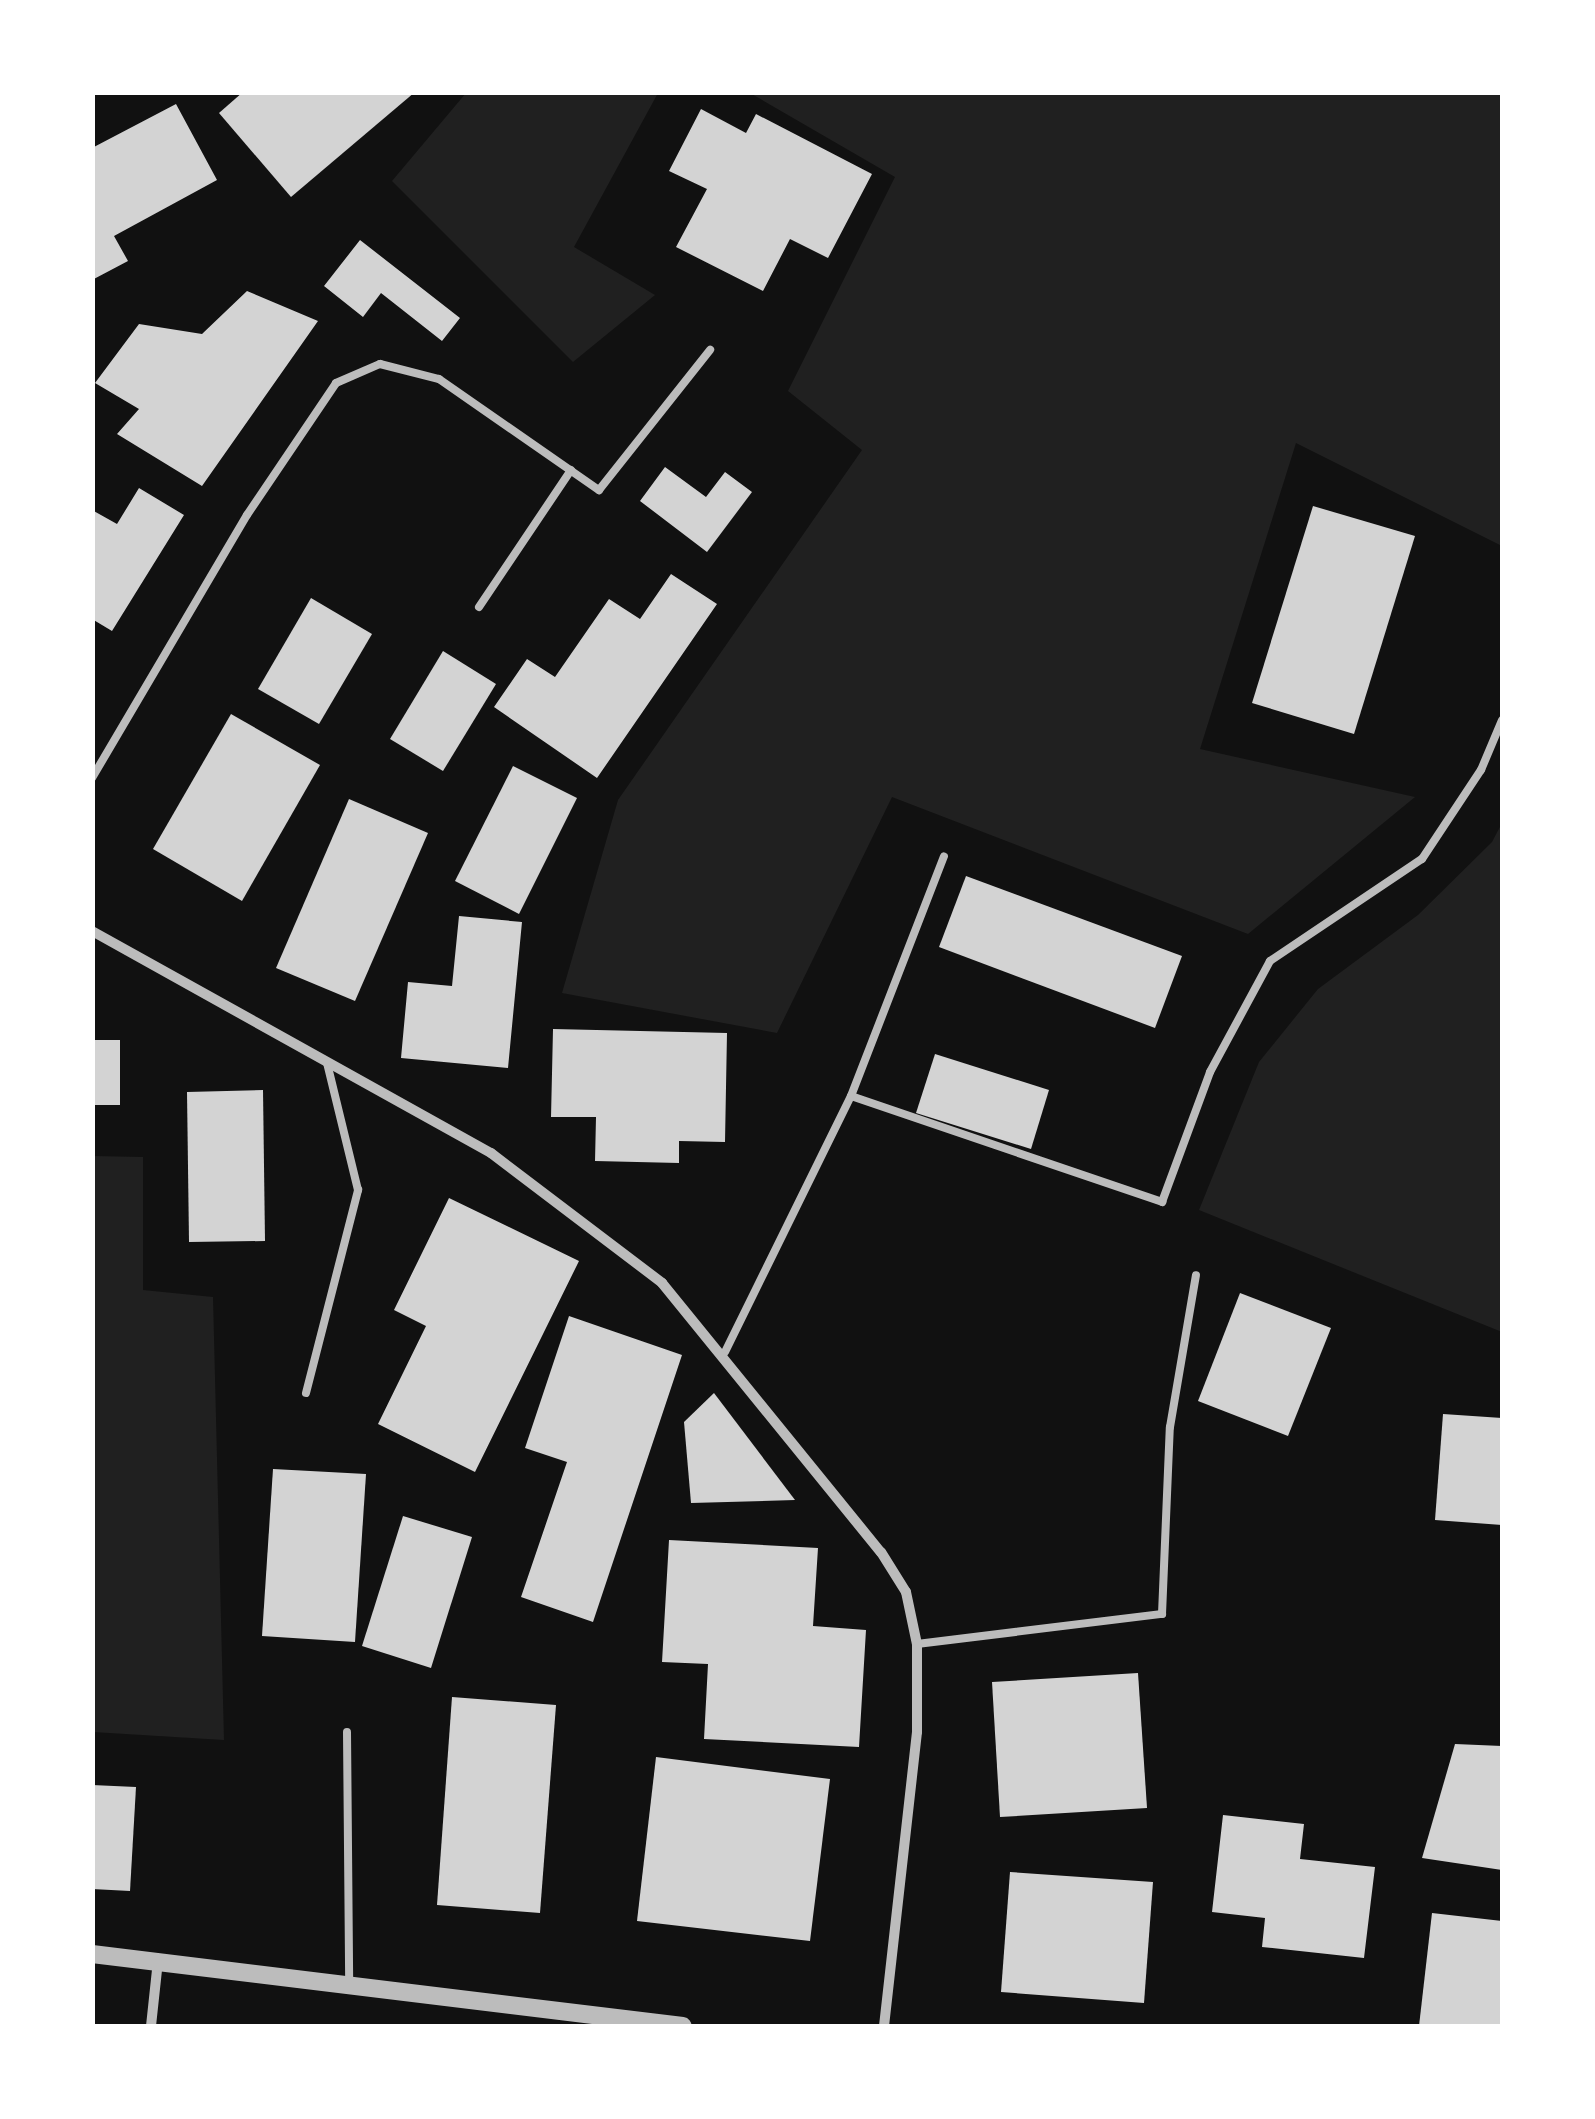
<!DOCTYPE html>
<style>
body{margin:0}
#map{position:relative;width:1595px;height:2119px;overflow:hidden;background:#111;font-family:Commissioner,sans-serif}
div>[style]{position:absolute}
.green>*{inset:0;background:#202020}
.building>*{inset:0;background:#d3d3d3}
.service>*{height:8px;margin:-4px;padding:0 4px;transform-origin:4px;border-radius:4px;background:#bcbcbc}
.minor>*{height:10px;margin:-5px;padding:0 5px;transform-origin:5px;border-radius:5px;background:#bcbcbc}
.tertiary>*{height:18px;margin:-9px;padding:0 9px;transform-origin:9px;border-radius:9px;background:#bcbcbc}
span{translate:-50% -50%;white-space:nowrap;text-align:center;line-height:1.15;-webkit-text-stroke:8px #fff;paint-order:stroke}
.frame{position:absolute;inset:0;border:95px solid #fff;pointer-events:none}
</style>
<div id="map">
<div class="green">
<i style="clip-path:polygon(466px 93px,658px 93px,574px 247px,655px 295px,573px 362px,392px 181px)"></i>
<i style="clip-path:polygon(750px 93px,1502px 93px,1502px 546px,1296px 443px,1200px 749px,1415px 797px,1248px 934px,892px 797px,777px 1033px,562px 993px,618px 800px,862px 450px,788px 391px,895px 177px)"></i>
<i style="clip-path:polygon(1502px 823px,1502px 1332px,1199px 1210px,1259px 1062px,1318px 989px,1418px 915px,1492px 842px)"></i>
<i style="clip-path:polygon(92px 1156px,143px 1157px,143px 1290px,213px 1297px,224px 1740px,93px 1732px)"></i>
</div>
<div class="building">
<i style="clip-path:polygon(243px 92px,415px 92px,291px 197px,219px 113px)"></i>
<i style="clip-path:polygon(176px 104px,217px 180px,114px 236px,128px 261px,92px 280px,92px 148px)"></i>
<i style="clip-path:polygon(701px 109px,746px 133px,756px 114px,872px 174px,828px 258px,790px 239px,763px 291px,676px 247px,707px 189px,669px 171px)"></i>
<i style="clip-path:polygon(360px 240px,460px 318px,442px 341px,381px 293px,363px 317px,324px 286px)"></i>
<i style="clip-path:polygon(247px 291px,318px 321px,202px 486px,117px 434px,139px 409px,95px 383px,139px 324px,202px 334px)"></i>
<i style="clip-path:polygon(665px 467px,706px 497px,725px 472px,752px 492px,707px 552px,640px 501px)"></i>
<i style="clip-path:polygon(139px 488px,184px 515px,112px 631px,92px 619px,92px 510px,117px 524px)"></i>
<i style="clip-path:polygon(1313px 506px,1415px 536px,1354px 734px,1252px 703px)"></i>
<i style="clip-path:polygon(671px 574px,717px 604px,597px 778px,494px 707px,527px 659px,555px 677px,609px 599px,640px 619px)"></i>
<i style="clip-path:polygon(311px 598px,372px 634px,319px 724px,258px 689px)"></i>
<i style="clip-path:polygon(443px 651px,496px 684px,443px 771px,390px 739px)"></i>
<i style="clip-path:polygon(231px 714px,320px 765px,242px 901px,153px 849px)"></i>
<i style="clip-path:polygon(513px 766px,577px 798px,519px 914px,455px 881px)"></i>
<i style="clip-path:polygon(349px 799px,428px 833px,355px 1001px,276px 968px)"></i>
<i style="clip-path:polygon(966px 876px,1182px 956px,1155px 1028px,939px 947px)"></i>
<i style="clip-path:polygon(459px 916px,522px 922px,508px 1068px,401px 1058px,408px 982px,452px 986px)"></i>
<i style="clip-path:polygon(553px 1029px,727px 1033px,725px 1142px,679px 1141px,679px 1163px,595px 1161px,596px 1117px,551px 1117px)"></i>
<i style="clip-path:polygon(92px 1040px,120px 1040px,120px 1105px,92px 1105px)"></i>
<i style="clip-path:polygon(935px 1054px,1049px 1090px,1031px 1149px,916px 1113px)"></i>
<i style="clip-path:polygon(263px 1090px,265px 1241px,189px 1242px,187px 1092px)"></i>
<i style="clip-path:polygon(449px 1198px,579px 1261px,475px 1472px,378px 1424px,426px 1326px,394px 1310px)"></i>
<i style="clip-path:polygon(1240px 1293px,1331px 1328px,1288px 1436px,1198px 1401px)"></i>
<i style="clip-path:polygon(569px 1316px,682px 1355px,593px 1622px,521px 1597px,567px 1462px,525px 1448px)"></i>
<i style="clip-path:polygon(714px 1393px,795px 1500px,691px 1503px,684px 1422px)"></i>
<i style="clip-path:polygon(1443px 1414px,1502px 1418px,1502px 1525px,1435px 1520px)"></i>
<i style="clip-path:polygon(273px 1469px,366px 1474px,355px 1642px,262px 1636px)"></i>
<i style="clip-path:polygon(403px 1516px,472px 1537px,431px 1668px,362px 1646px)"></i>
<i style="clip-path:polygon(669px 1540px,818px 1548px,813px 1626px,866px 1630px,859px 1747px,704px 1739px,708px 1664px,662px 1662px)"></i>
<i style="clip-path:polygon(1138px 1673px,1147px 1808px,1000px 1817px,992px 1682px)"></i>
<i style="clip-path:polygon(452px 1697px,556px 1705px,540px 1913px,437px 1905px)"></i>
<i style="clip-path:polygon(1455px 1744px,1502px 1746px,1502px 1870px,1422px 1858px)"></i>
<i style="clip-path:polygon(656px 1757px,830px 1779px,810px 1941px,637px 1921px)"></i>
<i style="clip-path:polygon(92px 1785px,136px 1787px,130px 1891px,92px 1889px)"></i>
<i style="clip-path:polygon(1223px 1815px,1304px 1824px,1300px 1859px,1375px 1867px,1364px 1958px,1262px 1947px,1265px 1918px,1212px 1912px)"></i>
<i style="clip-path:polygon(1010px 1872px,1153px 1882px,1144px 2003px,1001px 1992px)"></i>
<i style="clip-path:polygon(1432px 1913px,1502px 1921px,1502px 2026px,1419px 2026px)"></i>
</div>
<div class="service">
<i style="left:479px;top:607px;width:165px;rotate:-56.1deg"></i>
<i style="left:92px;top:778px;width:305px;rotate:-59.5deg"></i>
<i style="left:247px;top:515px;width:159px;rotate:-56deg"></i>
<i style="left:336px;top:383px;width:48px;rotate:-23.4deg"></i>
<i style="left:380px;top:364px;width:61px;rotate:14.3deg"></i>
<i style="left:439px;top:379px;width:195px;rotate:34.8deg"></i>
<i style="left:599px;top:490px;width:179px;rotate:-51.6deg"></i>
<i style="left:851px;top:1096px;width:257px;rotate:-68.8deg"></i>
<i style="left:725px;top:1352px;width:285px;rotate:-63.8deg"></i>
<i style="left:851px;top:1096px;width:329px;rotate:18.8deg"></i>
<i style="left:1162px;top:1202px;width:139px;rotate:-69.7deg"></i>
<i style="left:1210px;top:1072px;width:126px;rotate:-61.6deg"></i>
<i style="left:1270px;top:961px;width:183px;rotate:-33.9deg"></i>
<i style="left:1422px;top:859px;width:107px;rotate:-56.5deg"></i>
<i style="left:1481px;top:770px;width:54px;rotate:-67.2deg"></i>
<i style="left:306px;top:1393px;width:210px;rotate:-75.6deg"></i>
<i style="left:358px;top:1190px;width:131px;rotate:-103.7deg"></i>
<i style="left:917px;top:1644px;width:247px;rotate:-7deg"></i>
<i style="left:1162px;top:1614px;width:187px;rotate:-87.6deg"></i>
<i style="left:1170px;top:1427px;width:154px;rotate:-80.3deg"></i>
<i style="left:347px;top:1732px;width:251px;rotate:89.5deg"></i>
</div>
<div class="minor">
<i style="left:92px;top:931px;width:457px;rotate:29.1deg"></i>
<i style="left:491px;top:1153px;width:215px;rotate:37.2deg"></i>
<i style="left:662px;top:1283px;width:347px;rotate:50.9deg"></i>
<i style="left:881px;top:1552px;width:47px;rotate:58deg"></i>
<i style="left:906px;top:1592px;width:53px;rotate:78.1deg"></i>
<i style="left:917px;top:1644px;width:88px;rotate:90deg"></i>
<i style="left:917px;top:1732px;width:296px;rotate:96.4deg"></i>
<i style="left:151px;top:2026px;width:65px;rotate:-83.9deg"></i>
</div>
<div class="tertiary">
<i style="left:92px;top:1954px;width:595px;rotate:6.95deg"></i>
</div>
<div class="frame"></div>
</div>
